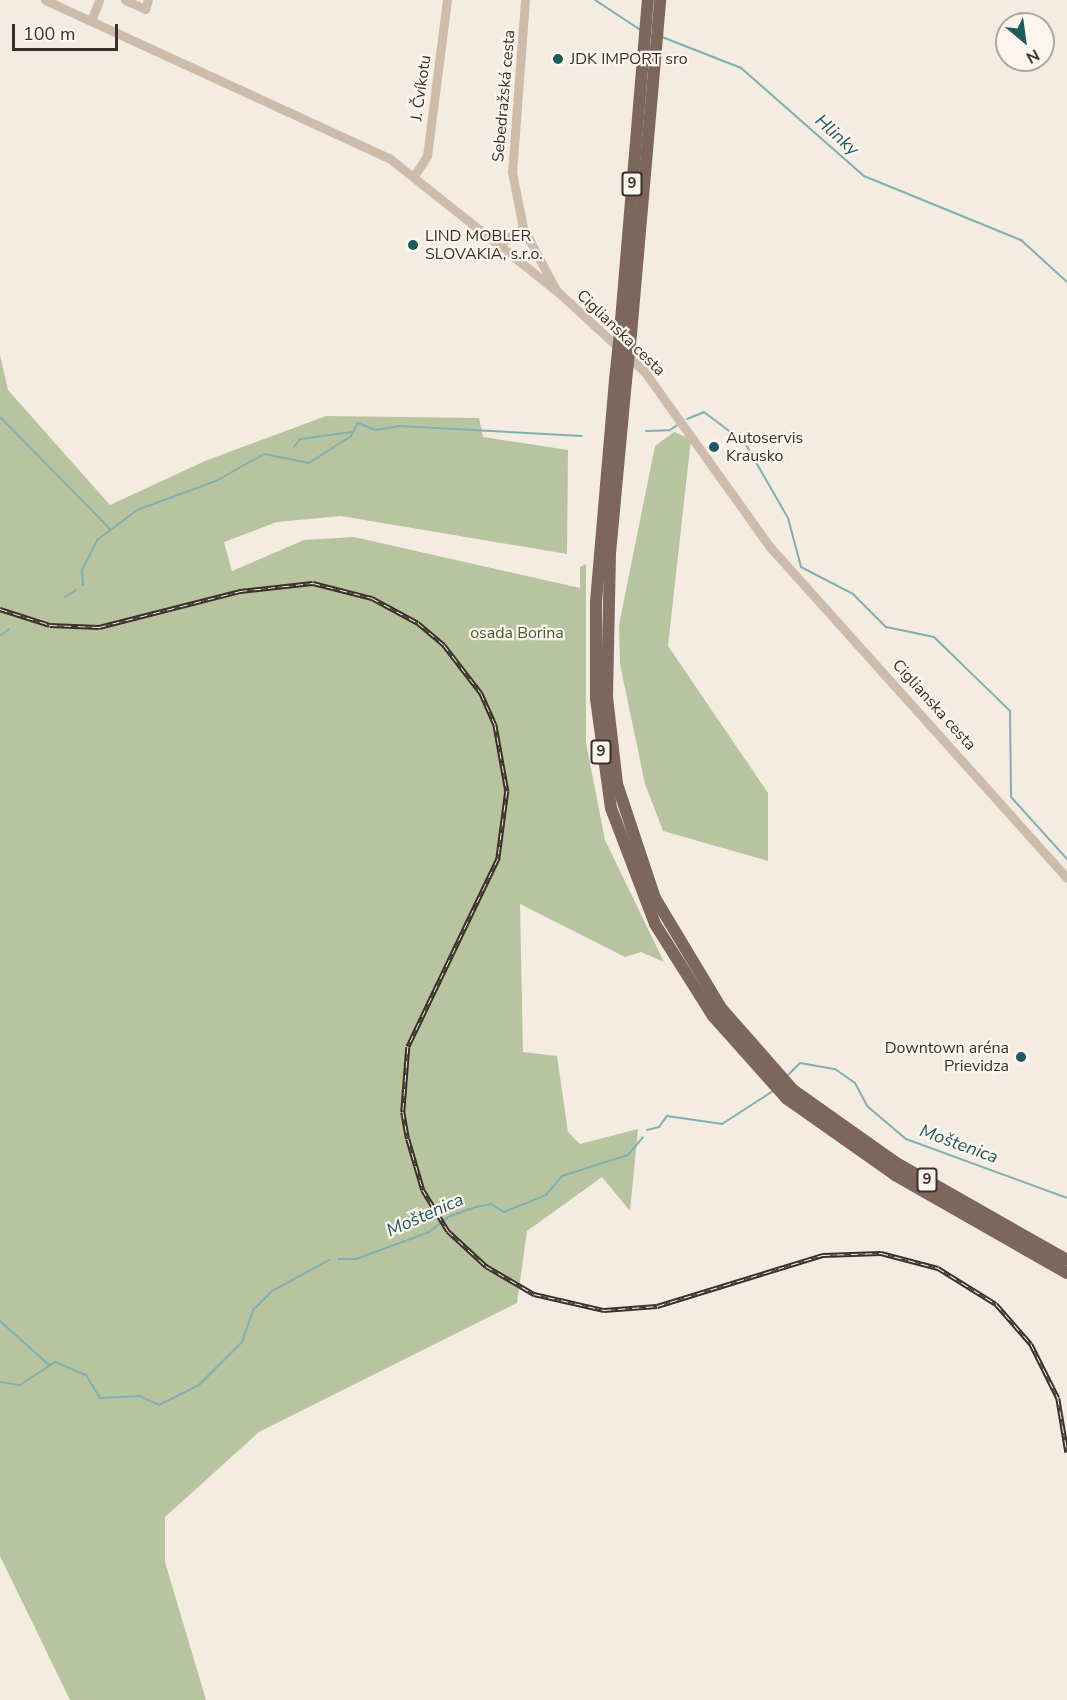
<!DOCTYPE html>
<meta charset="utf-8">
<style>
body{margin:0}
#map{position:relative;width:1067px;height:1700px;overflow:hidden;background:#f4ebe1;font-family:"Nunito Sans",sans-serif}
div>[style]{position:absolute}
.green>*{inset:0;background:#b8c4a0}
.stream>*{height:2px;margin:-1px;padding:0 1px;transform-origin:1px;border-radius:1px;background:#7fb0b2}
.minor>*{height:9px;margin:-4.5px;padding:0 4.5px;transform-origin:4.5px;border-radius:4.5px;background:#cdbbac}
.major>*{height:12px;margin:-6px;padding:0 6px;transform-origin:6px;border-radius:6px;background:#7d675c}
.rail>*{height:4.5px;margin-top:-2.25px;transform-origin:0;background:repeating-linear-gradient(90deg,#fbf5ee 0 7px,#3b302b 0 14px);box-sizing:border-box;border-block:2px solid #3b302b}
.major-bridge>*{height:12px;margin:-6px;padding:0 6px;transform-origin:6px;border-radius:6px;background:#7d675c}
.dots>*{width:16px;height:16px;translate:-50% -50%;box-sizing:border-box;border:3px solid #fbf5ee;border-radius:50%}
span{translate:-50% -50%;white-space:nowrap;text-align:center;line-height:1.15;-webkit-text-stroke:4.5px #fbf5ee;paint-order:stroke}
.shield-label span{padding:2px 4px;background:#fbf5ee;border:2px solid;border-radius:4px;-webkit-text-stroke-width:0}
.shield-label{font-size:15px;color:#3b302b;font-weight:700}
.poi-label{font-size:16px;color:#3b302b}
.left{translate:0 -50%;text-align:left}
.right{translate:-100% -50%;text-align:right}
.street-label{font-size:16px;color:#3b302b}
.park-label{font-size:16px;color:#4a5a2e}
.water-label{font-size:18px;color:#1f5a5e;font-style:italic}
.north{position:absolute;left:995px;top:12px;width:60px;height:60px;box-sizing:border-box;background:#fbf5ee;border:2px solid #aea6a0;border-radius:50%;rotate:151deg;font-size:16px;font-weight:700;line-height:24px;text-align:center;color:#3b302b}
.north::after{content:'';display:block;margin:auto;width:21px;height:27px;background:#1f5a5e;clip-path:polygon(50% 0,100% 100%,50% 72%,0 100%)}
.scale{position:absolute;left:12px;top:24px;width:106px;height:27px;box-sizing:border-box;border:3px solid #3b302b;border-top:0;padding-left:8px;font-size:18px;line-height:21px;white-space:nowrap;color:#3b302b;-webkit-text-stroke:4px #fbf5ee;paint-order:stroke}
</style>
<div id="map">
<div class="green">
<i style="clip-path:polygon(0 355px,8px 390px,110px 505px,205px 461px,326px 416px,479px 418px,483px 437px,568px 450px,567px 554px,341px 516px,277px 522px,224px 542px,232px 571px,304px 540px,354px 537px,580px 588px,580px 567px,586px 564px,586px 743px,605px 840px,664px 962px,641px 952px,625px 957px,520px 904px,523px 1052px,557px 1056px,568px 1132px,580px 1144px,638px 1129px,630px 1211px,602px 1177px,527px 1231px,517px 1303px,259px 1432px,165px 1517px,165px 1562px,206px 1700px,70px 1700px,0 1556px)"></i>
<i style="clip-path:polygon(674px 432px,691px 439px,668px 646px,768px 793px,768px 861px,663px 831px,645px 784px,620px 664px,619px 625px,655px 446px)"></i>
</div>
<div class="stream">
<i style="left:595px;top:0;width:56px;rotate:33.4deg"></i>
<i style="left:662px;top:37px;width:85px;rotate:21.4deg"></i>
<i style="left:741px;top:68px;width:164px;rotate:41.3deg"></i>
<i style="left:864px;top:176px;width:170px;rotate:22.2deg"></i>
<i style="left:1021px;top:240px;width:62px;rotate:42.4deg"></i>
<i style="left:0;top:417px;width:157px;rotate:45.5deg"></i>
<i style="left:687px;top:419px;width:18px;rotate:-22deg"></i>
<i style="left:704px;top:412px;width:51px;rotate:37.1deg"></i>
<i style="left:745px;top:443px;width:86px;rotate:60.2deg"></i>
<i style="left:788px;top:518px;width:51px;rotate:75.1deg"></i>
<i style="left:801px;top:567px;width:59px;rotate:27.4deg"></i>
<i style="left:853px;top:594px;width:47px;rotate:45deg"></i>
<i style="left:886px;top:627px;width:49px;rotate:11.8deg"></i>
<i style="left:934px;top:637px;width:106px;rotate:44.2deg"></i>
<i style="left:1010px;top:711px;width:86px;rotate:89.3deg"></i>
<i style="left:1011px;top:797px;width:84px;rotate:47.9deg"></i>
<i style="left:646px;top:431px;width:24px;rotate:-2deg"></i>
<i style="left:670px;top:430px;width:11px;rotate:-34deg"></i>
<i style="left:294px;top:447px;width:10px;rotate:-53deg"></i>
<i style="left:300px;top:439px;width:53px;rotate:-7.5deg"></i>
<i style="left:83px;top:585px;width:15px;rotate:-94deg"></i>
<i style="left:82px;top:570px;width:34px;rotate:-63deg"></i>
<i style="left:97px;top:540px;width:50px;rotate:-36.9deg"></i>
<i style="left:137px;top:510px;width:84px;rotate:-20.2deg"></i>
<i style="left:216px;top:481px;width:55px;rotate:-29.4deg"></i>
<i style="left:264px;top:454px;width:46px;rotate:11.3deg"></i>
<i style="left:309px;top:463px;width:50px;rotate:-32.7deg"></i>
<i style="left:351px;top:436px;width:15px;rotate:-62deg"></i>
<i style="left:358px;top:423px;width:18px;rotate:22deg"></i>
<i style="left:375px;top:430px;width:24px;rotate:-9deg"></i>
<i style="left:399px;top:426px;width:183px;rotate:3.1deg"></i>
<i style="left:65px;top:597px;width:13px;rotate:-32deg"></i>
<i style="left:0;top:636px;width:11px;rotate:-38deg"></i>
<i style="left:787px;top:1076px;width:18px;rotate:-45deg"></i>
<i style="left:800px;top:1063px;width:36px;rotate:10deg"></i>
<i style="left:835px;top:1069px;width:24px;rotate:35deg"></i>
<i style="left:855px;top:1083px;width:26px;rotate:62deg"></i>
<i style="left:867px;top:1106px;width:51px;rotate:40.2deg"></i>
<i style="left:906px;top:1139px;width:171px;rotate:20.1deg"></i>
<i style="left:647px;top:1130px;width:12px;rotate:-14deg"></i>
<i style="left:659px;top:1127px;width:14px;rotate:-54deg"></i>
<i style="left:667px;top:1116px;width:56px;rotate:8.3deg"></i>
<i style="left:722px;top:1124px;width:61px;rotate:-32.9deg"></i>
<i style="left:338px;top:1259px;width:18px"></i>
<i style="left:356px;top:1259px;width:78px;rotate:-20.3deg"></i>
<i style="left:429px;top:1232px;width:24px;rotate:-38deg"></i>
<i style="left:448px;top:1217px;width:30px;rotate:-20deg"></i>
<i style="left:476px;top:1207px;width:15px;rotate:-11deg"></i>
<i style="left:491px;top:1204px;width:15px;rotate:32deg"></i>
<i style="left:504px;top:1212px;width:45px;rotate:-22deg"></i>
<i style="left:546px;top:1195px;width:25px;rotate:-50deg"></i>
<i style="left:562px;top:1176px;width:69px;rotate:-17.7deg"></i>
<i style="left:628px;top:1155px;width:23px;rotate:-50deg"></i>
<i style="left:0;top:1321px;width:67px;rotate:42deg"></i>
<i style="left:0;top:1382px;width:20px;rotate:9deg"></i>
<i style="left:20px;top:1385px;width:42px;rotate:-33.3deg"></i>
<i style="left:55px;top:1362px;width:34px;rotate:23deg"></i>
<i style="left:86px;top:1375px;width:27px;rotate:59deg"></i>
<i style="left:100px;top:1398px;width:39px;rotate:-3deg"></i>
<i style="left:139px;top:1396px;width:22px;rotate:24deg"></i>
<i style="left:159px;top:1405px;width:45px;rotate:-26.6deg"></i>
<i style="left:199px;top:1385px;width:61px;rotate:-45deg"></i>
<i style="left:242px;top:1342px;width:34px;rotate:-71deg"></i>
<i style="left:253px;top:1310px;width:27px;rotate:-45deg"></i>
<i style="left:272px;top:1291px;width:65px;rotate:-28.5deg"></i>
</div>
<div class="minor">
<i style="left:45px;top:0;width:379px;rotate:24.7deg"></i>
<i style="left:389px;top:158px;width:216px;rotate:38.4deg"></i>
<i style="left:558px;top:292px;width:117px;rotate:42.6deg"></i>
<i style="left:644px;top:371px;width:216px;rotate:54.4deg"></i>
<i style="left:770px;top:547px;width:445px;rotate:48.1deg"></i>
<i style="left:125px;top:0;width:22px;rotate:24deg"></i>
<i style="left:145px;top:9px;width:9px;rotate:-72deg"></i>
<i style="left:525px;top:0;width:172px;rotate:94.3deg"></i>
<i style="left:512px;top:172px;width:57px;rotate:78.9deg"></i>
<i style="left:523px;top:228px;width:70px;rotate:62deg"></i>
<i style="left:91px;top:21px;width:22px;rotate:-69deg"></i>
<i style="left:414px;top:176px;width:24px;rotate:-57deg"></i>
<i style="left:427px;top:156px;width:157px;rotate:-82.7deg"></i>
<i style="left:498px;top:245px;width:30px;rotate:-34deg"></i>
</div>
<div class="major">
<i style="left:620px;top:332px;width:333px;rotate:-85.2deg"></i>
<i style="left:631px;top:334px;width:335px;rotate:-85deg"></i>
<i style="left:615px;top:380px;width:224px;rotate:94.9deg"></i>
<i style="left:596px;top:603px;width:96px;rotate:90deg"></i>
<i style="left:596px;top:699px;width:110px;rotate:82.2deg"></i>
<i style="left:611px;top:808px;width:124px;rotate:69.2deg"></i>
<i style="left:655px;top:924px;width:109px;rotate:57.8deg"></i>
<i style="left:713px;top:1016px;width:110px;rotate:48.3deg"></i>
<i style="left:786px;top:1098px;width:133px;rotate:35.2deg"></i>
<i style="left:895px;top:1175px;width:198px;rotate:29.7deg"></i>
<i style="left:626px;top:381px;width:173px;rotate:95.3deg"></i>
<i style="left:610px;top:553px;width:144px;rotate:91.2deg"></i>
<i style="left:607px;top:697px;width:88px;rotate:83.4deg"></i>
<i style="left:617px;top:784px;width:120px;rotate:71.6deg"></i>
<i style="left:655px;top:898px;width:128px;rotate:59deg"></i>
<i style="left:721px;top:1008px;width:109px;rotate:48.7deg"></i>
<i style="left:793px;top:1090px;width:128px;rotate:35.2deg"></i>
<i style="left:898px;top:1164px;width:194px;rotate:29.6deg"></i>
</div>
<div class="rail">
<i style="left:0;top:609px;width:52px;rotate:17.7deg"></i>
<i style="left:50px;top:625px;width:49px;rotate:2.3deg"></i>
<i style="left:99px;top:627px;width:146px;rotate:-14.3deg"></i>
<i style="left:240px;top:591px;width:73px;rotate:-6.3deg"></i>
<i style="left:313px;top:583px;width:61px;rotate:14.3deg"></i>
<i style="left:372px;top:598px;width:52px;rotate:28.5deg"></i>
<i style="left:418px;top:623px;width:34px;rotate:40deg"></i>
<i style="left:444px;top:645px;width:61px;rotate:52.4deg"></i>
<i style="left:481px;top:693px;width:34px;rotate:66deg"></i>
<i style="left:495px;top:724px;width:68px;rotate:79.8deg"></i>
<i style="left:507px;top:791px;width:69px;rotate:97.5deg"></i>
<i style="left:498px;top:859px;width:208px;rotate:115.6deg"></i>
<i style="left:408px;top:1047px;width:65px;rotate:94.4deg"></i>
<i style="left:403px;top:1112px;width:27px;rotate:80deg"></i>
<i style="left:408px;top:1139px;width:53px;rotate:73.6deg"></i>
<i style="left:423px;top:1190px;width:48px;rotate:58.6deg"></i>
<i style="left:448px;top:1231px;width:52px;rotate:42.6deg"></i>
<i style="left:486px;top:1266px;width:56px;rotate:30.3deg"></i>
<i style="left:534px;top:1294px;width:72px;rotate:12.9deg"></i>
<i style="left:604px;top:1310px;width:53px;rotate:-4.3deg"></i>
<i style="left:657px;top:1306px;width:174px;rotate:-17.1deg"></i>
<i style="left:823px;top:1255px;width:58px;rotate:-2deg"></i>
<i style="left:881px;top:1253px;width:59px;rotate:14.7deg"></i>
<i style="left:938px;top:1268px;width:68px;rotate:31.8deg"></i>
<i style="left:996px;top:1304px;width:53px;rotate:48.8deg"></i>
<i style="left:1031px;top:1344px;width:60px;rotate:63.4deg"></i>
<i style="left:1058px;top:1398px;width:55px;rotate:80.5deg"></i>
</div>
<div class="major-bridge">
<i style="left:615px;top:380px;width:48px;rotate:-84.1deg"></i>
<i style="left:626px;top:381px;width:47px;rotate:-83.9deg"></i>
</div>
<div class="dots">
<i style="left:558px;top:59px;background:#1f5a5e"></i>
<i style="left:413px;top:245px;background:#1f5a5e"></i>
<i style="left:714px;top:447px;background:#1f5a5e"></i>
<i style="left:1021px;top:1057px;background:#1f5a5e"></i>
</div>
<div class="shield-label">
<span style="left:632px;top:184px">9</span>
<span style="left:601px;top:752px">9</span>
<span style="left:927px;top:1180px">9</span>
</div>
<div class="poi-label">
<span class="left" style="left:570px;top:59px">JDK IMPORT sro</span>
<span class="left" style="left:425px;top:245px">LIND MOBLER<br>SLOVAKIA, s.r.o.</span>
<span class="left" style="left:726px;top:447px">Autoservis<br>Krausko</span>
<span class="right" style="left:1009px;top:1057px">Downtown aréna<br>Prievidza</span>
</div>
<div class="street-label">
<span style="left:421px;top:88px;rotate:-82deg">J. Čvíkotu</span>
<span style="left:504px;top:96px;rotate:-85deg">Sebedražská cesta</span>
<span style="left:621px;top:333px;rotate:44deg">Ciglianska cesta</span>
<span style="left:934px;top:705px;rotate:48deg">Ciglianska cesta</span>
</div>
<div class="park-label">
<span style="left:517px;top:633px">osada Borina</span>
</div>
<div class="water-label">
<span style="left:837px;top:135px;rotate:42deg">Hlinky</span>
<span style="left:959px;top:1144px;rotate:20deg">Moštenica</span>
<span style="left:425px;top:1215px;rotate:-24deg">Moštenica</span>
</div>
<div class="north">N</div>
<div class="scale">100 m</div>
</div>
